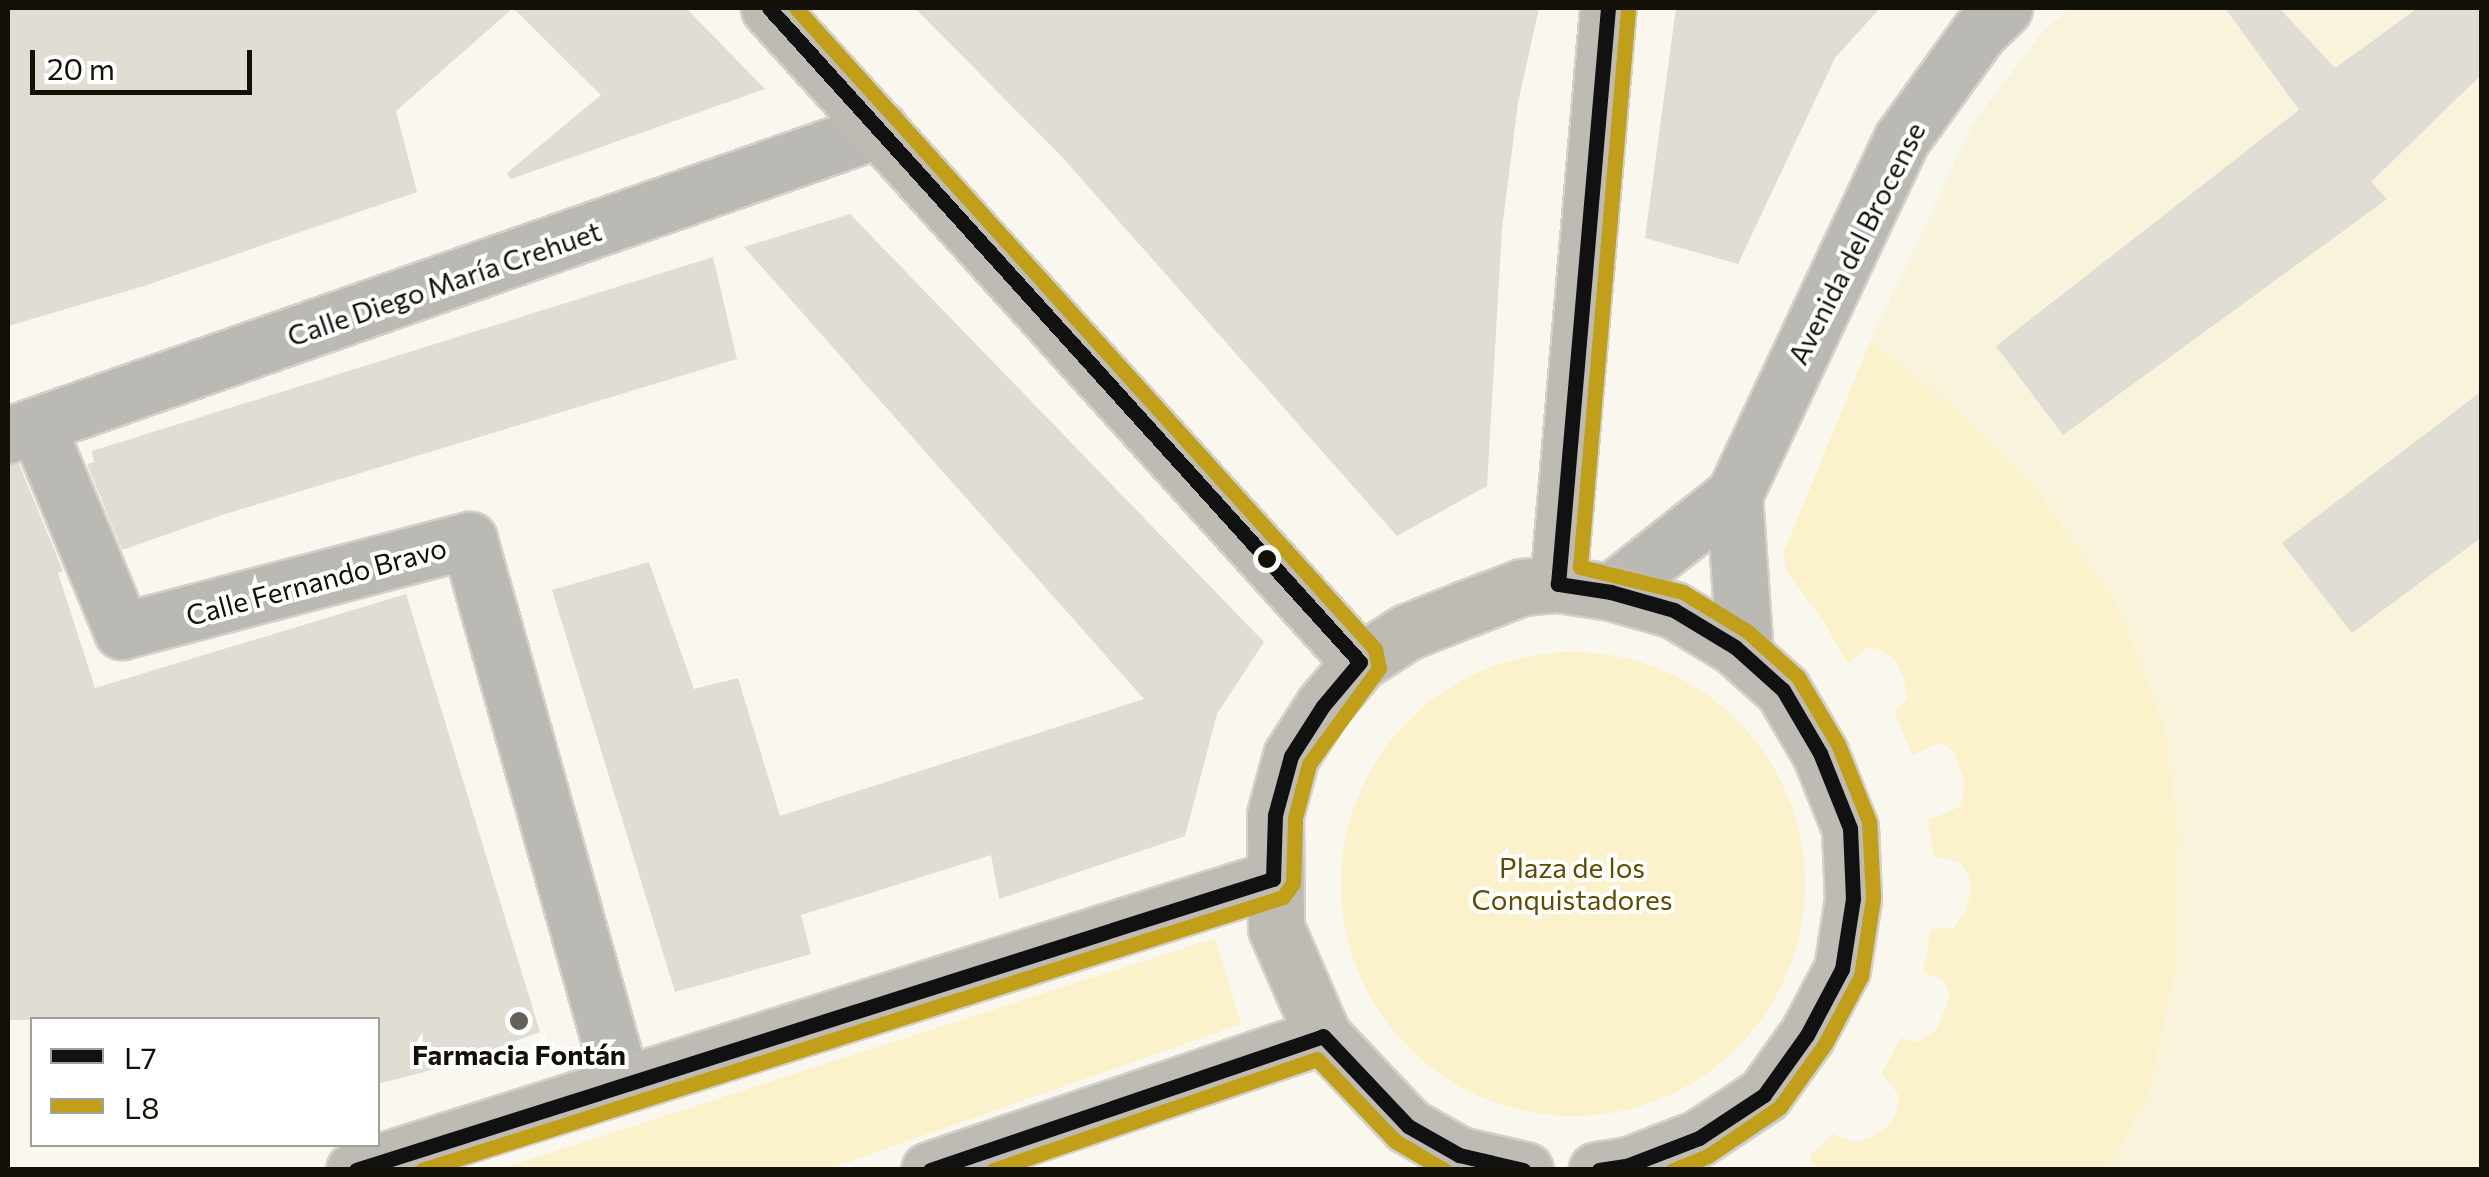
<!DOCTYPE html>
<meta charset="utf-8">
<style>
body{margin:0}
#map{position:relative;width:2489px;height:1177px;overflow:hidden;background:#faf7ee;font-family:Commissioner,sans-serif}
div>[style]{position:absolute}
.built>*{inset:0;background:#f9f3db}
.green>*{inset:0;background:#fbf1cb}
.round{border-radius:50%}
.building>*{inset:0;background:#e0ddd4}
.roads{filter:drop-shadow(2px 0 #d4d1ca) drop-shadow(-2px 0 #d4d1ca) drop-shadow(0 2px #d4d1ca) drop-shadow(0 -2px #d4d1ca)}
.minor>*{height:55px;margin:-27.5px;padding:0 27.5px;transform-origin:27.5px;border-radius:27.5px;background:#bab9b4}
.major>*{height:55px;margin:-27.5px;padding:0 27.5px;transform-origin:27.5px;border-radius:27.5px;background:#bdbbb3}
.bus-1>*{height:15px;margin:-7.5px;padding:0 7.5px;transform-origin:7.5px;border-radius:7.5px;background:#111}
.bus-2>*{height:15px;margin:-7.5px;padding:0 7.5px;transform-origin:7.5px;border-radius:7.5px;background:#c19f18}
.dots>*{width:28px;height:28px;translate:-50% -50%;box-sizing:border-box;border:5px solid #fff;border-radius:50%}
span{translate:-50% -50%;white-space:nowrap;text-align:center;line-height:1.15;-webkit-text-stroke:8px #fff;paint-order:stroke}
.street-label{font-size:28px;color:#131107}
.park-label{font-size:28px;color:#5e4d01}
.poi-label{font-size:28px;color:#131107;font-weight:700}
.frame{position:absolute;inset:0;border:10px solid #131107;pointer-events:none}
.legend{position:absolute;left:30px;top:1017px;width:350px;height:130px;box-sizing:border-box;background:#fff;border:2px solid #a1a09c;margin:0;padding:12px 18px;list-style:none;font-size:30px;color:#131107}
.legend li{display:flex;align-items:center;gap:20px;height:50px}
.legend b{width:50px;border:2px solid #a1a09c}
.scale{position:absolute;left:30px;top:50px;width:222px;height:45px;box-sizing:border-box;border:5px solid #131107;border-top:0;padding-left:12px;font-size:30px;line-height:35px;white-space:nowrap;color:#131107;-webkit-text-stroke:8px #fff;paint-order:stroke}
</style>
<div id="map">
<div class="built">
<i style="clip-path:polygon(2070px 8px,2481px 8px,2481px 1169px,2107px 1169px,2147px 1099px,1944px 399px,1870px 342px,1974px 122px,2043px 31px)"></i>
</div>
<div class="green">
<i style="clip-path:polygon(1870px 342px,1944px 399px,2035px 487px,2118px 608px,2164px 726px,2178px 833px,2175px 972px,2147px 1099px,2107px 1169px,1819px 1170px,1809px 1156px,1833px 1134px,1855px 1142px,1875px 1136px,1890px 1124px,1898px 1109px,1898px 1094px,1882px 1073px,1901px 1038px,1919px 1042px,1937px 1029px,1950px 995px,1944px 981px,1923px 972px,1931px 929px,1954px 928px,1966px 910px,1971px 891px,1969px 874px,1959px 862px,1934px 856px,1928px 820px,1960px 807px,1965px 785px,1954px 751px,1940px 743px,1912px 755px,1894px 711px,1907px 700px,1904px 678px,1895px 661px,1881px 650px,1868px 647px,1848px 664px,1822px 619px,1787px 572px,1784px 552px)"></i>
<i class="round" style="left:1341px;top:652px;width:464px;height:464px"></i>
<i style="clip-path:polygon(1215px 938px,1241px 1024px,828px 1169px,500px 1169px)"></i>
</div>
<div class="building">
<i style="clip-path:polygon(8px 8px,686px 8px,765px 89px,511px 179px,507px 173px,601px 95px,513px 8px,396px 111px,417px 192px,144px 286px,8px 326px)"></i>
<i style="clip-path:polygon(915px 8px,1539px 8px,1518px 103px,1502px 229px,1487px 486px,1397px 536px,1063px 158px)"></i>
<i style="clip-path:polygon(1676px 8px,1880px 8px,1835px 58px,1738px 264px,1645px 238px)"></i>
<i style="clip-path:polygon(2225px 8px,2279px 8px,2335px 68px,2418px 8px,2482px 8px,2482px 74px,2371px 182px,2387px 199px,2063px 435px,1996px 346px,2299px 110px)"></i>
<i style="clip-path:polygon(850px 214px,1264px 642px,1217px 714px,1185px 836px,999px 899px,991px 855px,801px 915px,811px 954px,675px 992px,552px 590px,649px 562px,694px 689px,738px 678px,780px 816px,1144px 699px,744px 247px)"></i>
<i style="clip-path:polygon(713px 257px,737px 359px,222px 515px,122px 550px,87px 464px,94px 462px,92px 451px)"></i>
<i style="clip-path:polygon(2482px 391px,2482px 537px,2352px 633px,2282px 543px)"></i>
<i style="clip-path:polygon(19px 464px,63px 571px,58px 573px,95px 688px,406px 594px,540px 1032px,447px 1066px,378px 1084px,378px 1020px,8px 1020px,8px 465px)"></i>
</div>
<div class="roads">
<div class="minor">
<i style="left:37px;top:426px;width:222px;rotate:67.5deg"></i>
<i style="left:122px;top:631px;width:359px;rotate:-14.7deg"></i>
<i style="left:469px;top:540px;width:566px;rotate:74.32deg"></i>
<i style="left:8px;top:435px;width:924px;rotate:-19.34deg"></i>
<i style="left:1734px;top:495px;width:160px;rotate:86.1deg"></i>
<i style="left:1611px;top:592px;width:157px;rotate:-38.3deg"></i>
<i style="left:1734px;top:495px;width:392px;rotate:-64.8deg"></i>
<i style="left:1901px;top:140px;width:133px;rotate:-54.2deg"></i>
<i style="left:1979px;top:32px;width:35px;rotate:-44deg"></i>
</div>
<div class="major">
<i style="left:769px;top:8px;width:881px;rotate:47.9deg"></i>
<i style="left:1558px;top:584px;width:578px;rotate:-85.04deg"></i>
<i style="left:354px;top:1170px;width:964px;rotate:-17.57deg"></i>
<i style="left:929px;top:1170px;width:416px;rotate:-18.8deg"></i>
<i style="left:1525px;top:1170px;width:68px;rotate:-167.2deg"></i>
<i style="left:1459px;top:1155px;width:59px;rotate:-150.4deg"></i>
<i style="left:1408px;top:1126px;width:124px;rotate:-133.4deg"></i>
<i style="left:1323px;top:1036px;width:118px;rotate:-113.5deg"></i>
<i style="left:1276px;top:928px;width:113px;rotate:-90.5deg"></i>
<i style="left:1275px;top:815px;width:61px;rotate:-74.8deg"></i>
<i style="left:1291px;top:756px;width:59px;rotate:-57.4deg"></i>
<i style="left:1323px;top:706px;width:57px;rotate:-49.9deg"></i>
<i style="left:1360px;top:662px;width:56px;rotate:-32.6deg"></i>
<i style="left:1407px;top:632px;width:62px;rotate:-21.6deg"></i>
<i style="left:1465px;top:609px;width:61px;rotate:-21.1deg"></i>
<i style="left:1522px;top:587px;width:36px;rotate:-5deg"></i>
<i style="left:1558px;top:584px;width:54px;rotate:8.6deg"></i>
<i style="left:1611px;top:592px;width:66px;rotate:15.9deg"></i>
<i style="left:1674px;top:610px;width:71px;rotate:31.2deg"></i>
<i style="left:1735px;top:647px;width:64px;rotate:41.9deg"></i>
<i style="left:1783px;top:690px;width:73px;rotate:59.6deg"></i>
<i style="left:1820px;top:753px;width:81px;rotate:68.2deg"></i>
<i style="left:1850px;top:828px;width:71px;rotate:87.6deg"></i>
<i style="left:1853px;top:899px;width:71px;rotate:98.9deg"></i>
<i style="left:1842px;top:969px;width:75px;rotate:117.9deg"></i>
<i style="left:1807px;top:1035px;width:74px;rotate:125.6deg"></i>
<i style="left:1764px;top:1095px;width:78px;rotate:146.5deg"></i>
<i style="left:1699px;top:1138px;width:75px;rotate:158.9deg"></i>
<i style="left:1629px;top:1165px;width:33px;rotate:171deg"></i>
</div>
</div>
<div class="bus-1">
<i style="left:356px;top:1170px;width:962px;rotate:-17.61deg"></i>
<i style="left:1273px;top:879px;width:64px;rotate:-88.2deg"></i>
<i style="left:1275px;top:815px;width:61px;rotate:-74.8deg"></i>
<i style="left:1291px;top:756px;width:59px;rotate:-57.4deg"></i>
<i style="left:1323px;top:706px;width:57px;rotate:-49.9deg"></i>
<i style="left:1360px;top:662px;width:881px;rotate:-132.1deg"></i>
<i style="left:930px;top:1170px;width:415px;rotate:-18.8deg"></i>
<i style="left:1323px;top:1036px;width:124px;rotate:46.6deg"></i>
<i style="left:1408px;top:1126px;width:59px;rotate:29.6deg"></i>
<i style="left:1459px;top:1155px;width:66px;rotate:13.2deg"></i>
<i style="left:1599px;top:1170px;width:30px;rotate:-9deg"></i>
<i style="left:1629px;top:1165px;width:75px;rotate:-21.1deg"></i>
<i style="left:1699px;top:1138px;width:78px;rotate:-33.5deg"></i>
<i style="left:1764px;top:1095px;width:74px;rotate:-54.4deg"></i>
<i style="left:1807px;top:1035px;width:75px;rotate:-62.1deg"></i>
<i style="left:1842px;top:969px;width:71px;rotate:-81.1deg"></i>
<i style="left:1853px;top:899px;width:71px;rotate:-92.4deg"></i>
<i style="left:1850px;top:828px;width:81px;rotate:-111.8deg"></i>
<i style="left:1820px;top:753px;width:73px;rotate:-120.4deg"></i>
<i style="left:1783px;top:690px;width:64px;rotate:-138.1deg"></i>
<i style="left:1735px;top:647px;width:71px;rotate:-148.8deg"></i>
<i style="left:1674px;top:610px;width:66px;rotate:-164.1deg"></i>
<i style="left:1611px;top:592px;width:54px;rotate:-171.4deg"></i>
<i style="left:1558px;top:584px;width:578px;rotate:-85.04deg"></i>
</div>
<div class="bus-2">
<i style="left:1628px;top:10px;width:559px;rotate:94.93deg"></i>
<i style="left:1580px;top:567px;width:106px;rotate:13.6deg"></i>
<i style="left:1683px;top:592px;width:75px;rotate:31.4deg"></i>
<i style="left:1747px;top:631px;width:69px;rotate:42deg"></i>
<i style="left:1798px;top:677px;width:78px;rotate:59.2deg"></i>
<i style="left:1838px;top:744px;width:83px;rotate:68.1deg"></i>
<i style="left:1869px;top:821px;width:77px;rotate:87deg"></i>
<i style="left:1873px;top:898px;width:79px;rotate:98.7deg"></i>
<i style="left:1861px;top:976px;width:77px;rotate:117.9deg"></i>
<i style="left:1825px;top:1044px;width:77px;rotate:125.5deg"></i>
<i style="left:1780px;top:1107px;width:87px;rotate:145.8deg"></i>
<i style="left:1708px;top:1156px;width:38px;rotate:158deg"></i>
<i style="left:422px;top:1170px;width:903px;rotate:-17.59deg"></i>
<i style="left:1283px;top:897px;width:17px;rotate:-54deg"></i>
<i style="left:1293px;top:883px;width:65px;rotate:-88.2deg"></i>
<i style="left:1295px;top:818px;width:56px;rotate:-75.5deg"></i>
<i style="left:1309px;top:764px;width:119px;rotate:-53.9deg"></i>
<i style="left:1379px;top:668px;width:19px;rotate:-102deg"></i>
<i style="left:1375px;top:649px;width:864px;rotate:-132.09deg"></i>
<i style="left:993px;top:1170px;width:342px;rotate:-18.9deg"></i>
<i style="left:1317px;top:1059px;width:113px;rotate:46.4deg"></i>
<i style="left:1395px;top:1141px;width:57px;rotate:30.6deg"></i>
</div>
<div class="dots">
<i style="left:1267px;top:559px;background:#131107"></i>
<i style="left:519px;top:1021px;background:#646258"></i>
</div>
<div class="street-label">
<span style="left:1856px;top:243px;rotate:-63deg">Avenida del Brocense</span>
<span style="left:444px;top:283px;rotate:-19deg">Calle Diego María Crehuet</span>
<span style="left:316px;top:581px;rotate:-15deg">Calle Fernando Bravo</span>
</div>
<div class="park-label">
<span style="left:1572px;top:883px">Plaza de los<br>Conquistadores</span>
</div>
<div class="poi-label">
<span style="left:519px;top:1054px">Farmacia Fontán</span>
</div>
<div class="frame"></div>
<ul class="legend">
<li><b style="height:12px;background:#111"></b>L7</li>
<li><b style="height:12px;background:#c19f18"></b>L8</li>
</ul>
<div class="scale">20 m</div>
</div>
